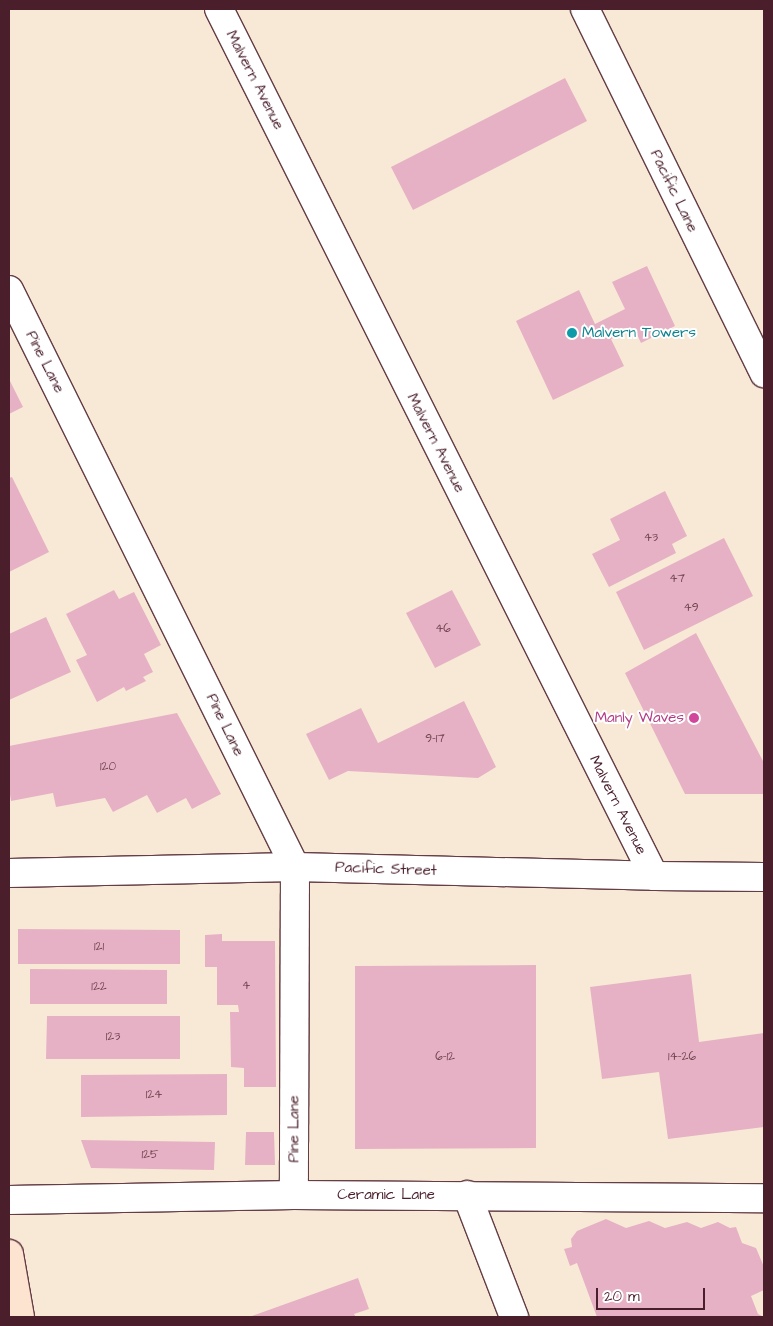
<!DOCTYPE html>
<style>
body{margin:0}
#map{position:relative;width:773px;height:1326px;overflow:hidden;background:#f8e9d7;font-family:"Architects Daughter",sans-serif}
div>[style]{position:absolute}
.building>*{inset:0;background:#e6b1c4}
.roads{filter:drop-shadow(1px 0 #643d45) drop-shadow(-1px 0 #643d45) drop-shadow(0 1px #643d45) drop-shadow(0 -1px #643d45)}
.minor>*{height:28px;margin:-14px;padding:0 14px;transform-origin:14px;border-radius:14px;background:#fff}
.secondary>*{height:28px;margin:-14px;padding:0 14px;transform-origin:14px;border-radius:14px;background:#fde4d1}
.dots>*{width:14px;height:14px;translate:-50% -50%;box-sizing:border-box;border:2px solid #fff;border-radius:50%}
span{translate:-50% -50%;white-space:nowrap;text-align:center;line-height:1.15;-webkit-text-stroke:4px #fff;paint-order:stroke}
.number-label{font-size:12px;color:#714451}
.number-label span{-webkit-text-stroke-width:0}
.street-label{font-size:15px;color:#4a1f2b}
.culture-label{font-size:15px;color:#0d838f}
.left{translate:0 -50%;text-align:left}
.hotel-label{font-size:15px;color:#b23c85}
.right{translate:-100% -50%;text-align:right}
.frame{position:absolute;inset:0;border:10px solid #4a1f2b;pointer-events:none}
.scale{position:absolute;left:596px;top:1288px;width:109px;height:22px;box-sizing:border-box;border:2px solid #4a1f2b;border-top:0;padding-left:6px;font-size:15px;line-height:18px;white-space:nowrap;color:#4a1f2b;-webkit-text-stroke:4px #fff;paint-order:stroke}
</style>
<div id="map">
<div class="building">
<i style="clip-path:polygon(565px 78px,587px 121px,413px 210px,391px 167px)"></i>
<i style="clip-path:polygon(647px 266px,675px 326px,641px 343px,634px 328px,611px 339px,624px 366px,553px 400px,516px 321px,579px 290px,595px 324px,625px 309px,612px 282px)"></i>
<i style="clip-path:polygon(9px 379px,23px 407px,9px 414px)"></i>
<i style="clip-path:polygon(12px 477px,49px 552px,9px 572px,9px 478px)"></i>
<i style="clip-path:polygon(665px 491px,687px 536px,672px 544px,676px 553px,609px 587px,592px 554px,620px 540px,610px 519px)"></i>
<i style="clip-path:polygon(724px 538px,753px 596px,644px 650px,616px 592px)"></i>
<i style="clip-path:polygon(114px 590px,119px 599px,134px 592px,161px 645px,144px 654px,153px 672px,143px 677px,146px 681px,126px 691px,124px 687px,97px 702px,76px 660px,87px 655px,66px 614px)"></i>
<i style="clip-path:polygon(452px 590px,481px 645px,435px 668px,406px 613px)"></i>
<i style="clip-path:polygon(46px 617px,71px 672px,9px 700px,9px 634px)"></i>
<i style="clip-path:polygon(696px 633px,764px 763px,764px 794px,685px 794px,625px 673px)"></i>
<i style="clip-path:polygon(464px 701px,496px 767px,478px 778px,348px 771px,329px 780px,306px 734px,361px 708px,378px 743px)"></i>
<i style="clip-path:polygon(177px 713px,221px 794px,192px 809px,186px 798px,157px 813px,147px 795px,113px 812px,105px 798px,56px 807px,53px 793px,11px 801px,9px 788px,9px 746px)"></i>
<i style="clip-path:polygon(18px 929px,180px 930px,180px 964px,18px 964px)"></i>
<i style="clip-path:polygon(222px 934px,222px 941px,275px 941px,276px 1087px,244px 1087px,244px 1068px,231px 1067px,230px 1012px,239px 1012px,238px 1005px,217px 1005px,217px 967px,205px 967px,205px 935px)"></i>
<i style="clip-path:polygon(536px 965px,536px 1148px,355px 1149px,355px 966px)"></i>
<i style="clip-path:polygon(30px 969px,167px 970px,167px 1004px,30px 1004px)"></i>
<i style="clip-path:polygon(691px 974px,699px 1042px,764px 1033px,764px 1127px,668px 1139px,659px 1072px,602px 1079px,590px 987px)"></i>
<i style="clip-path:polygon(47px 1016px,180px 1016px,180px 1059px,46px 1059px)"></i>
<i style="clip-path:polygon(227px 1074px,227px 1115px,81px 1117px,81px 1075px)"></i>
<i style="clip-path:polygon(246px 1132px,274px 1132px,275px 1165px,245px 1165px)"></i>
<i style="clip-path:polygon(81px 1140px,215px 1142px,214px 1170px,91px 1168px)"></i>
<i style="clip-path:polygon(606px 1219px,626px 1228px,649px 1221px,665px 1228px,687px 1222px,701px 1228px,718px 1222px,730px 1228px,736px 1227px,742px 1243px,756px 1248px,764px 1267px,764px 1290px,751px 1296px,758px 1314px,764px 1317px,597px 1317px,577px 1263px,570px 1266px,564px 1249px,572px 1247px,571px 1239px,577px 1231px)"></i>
<i style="clip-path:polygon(358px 1278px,369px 1309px,354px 1314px,356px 1317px,249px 1317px)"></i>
</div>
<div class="roads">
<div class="minor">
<i style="left:219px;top:9px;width:970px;rotate:63.36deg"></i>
<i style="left:585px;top:9px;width:406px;rotate:63.8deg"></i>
<i style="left:9px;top:290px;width:644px;rotate:63.63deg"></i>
<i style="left:295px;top:867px;width:328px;rotate:90.2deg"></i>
<i style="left:9px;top:873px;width:286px;rotate:-1.2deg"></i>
<i style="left:295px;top:867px;width:359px;rotate:1.4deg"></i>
<i style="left:654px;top:876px;width:110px;rotate:0.5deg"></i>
<i style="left:467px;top:1195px;width:131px;rotate:68.9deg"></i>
<i style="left:9px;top:1200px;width:285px;rotate:-1deg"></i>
<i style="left:294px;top:1195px;width:470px;rotate:0.4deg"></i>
</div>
<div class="secondary">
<i style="left:9px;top:1254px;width:64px;rotate:80.1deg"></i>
</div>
</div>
<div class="dots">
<i style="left:572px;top:333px;background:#0f9aa8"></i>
<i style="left:694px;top:718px;background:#d1479c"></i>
</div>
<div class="number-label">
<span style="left:651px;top:538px">43</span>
<span style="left:677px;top:579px">47</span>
<span style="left:691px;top:608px">49</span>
<span style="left:443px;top:629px">46</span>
<span style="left:435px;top:739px">9-17</span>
<span style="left:108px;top:767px">120</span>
<span style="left:99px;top:947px">121</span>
<span style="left:246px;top:986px">4</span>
<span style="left:99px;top:987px">122</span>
<span style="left:113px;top:1037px">123</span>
<span style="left:445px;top:1057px">6-12</span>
<span style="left:682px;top:1057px">14-26</span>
<span style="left:154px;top:1095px">124</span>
<span style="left:150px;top:1155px">125</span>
</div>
<div class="street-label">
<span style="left:255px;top:80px;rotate:63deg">Malvern Avenue</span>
<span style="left:674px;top:191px;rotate:64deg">Pacific Lane</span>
<span style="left:45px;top:362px;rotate:63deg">Pine Lane</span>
<span style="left:436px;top:443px;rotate:63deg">Malvern Avenue</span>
<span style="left:225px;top:725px;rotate:64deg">Pine Lane</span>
<span style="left:618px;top:805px;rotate:63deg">Malvern Avenue</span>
<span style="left:386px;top:869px;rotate:2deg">Pacific Street</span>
<span style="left:294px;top:1129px;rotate:-90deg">Pine Lane</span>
<span style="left:386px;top:1195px">Ceramic Lane</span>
</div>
<div class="culture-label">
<span class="left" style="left:582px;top:333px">Malvern Towers</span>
</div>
<div class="hotel-label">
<span class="right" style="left:684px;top:718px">Manly Waves</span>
</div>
<div class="frame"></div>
<div class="scale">20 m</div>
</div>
